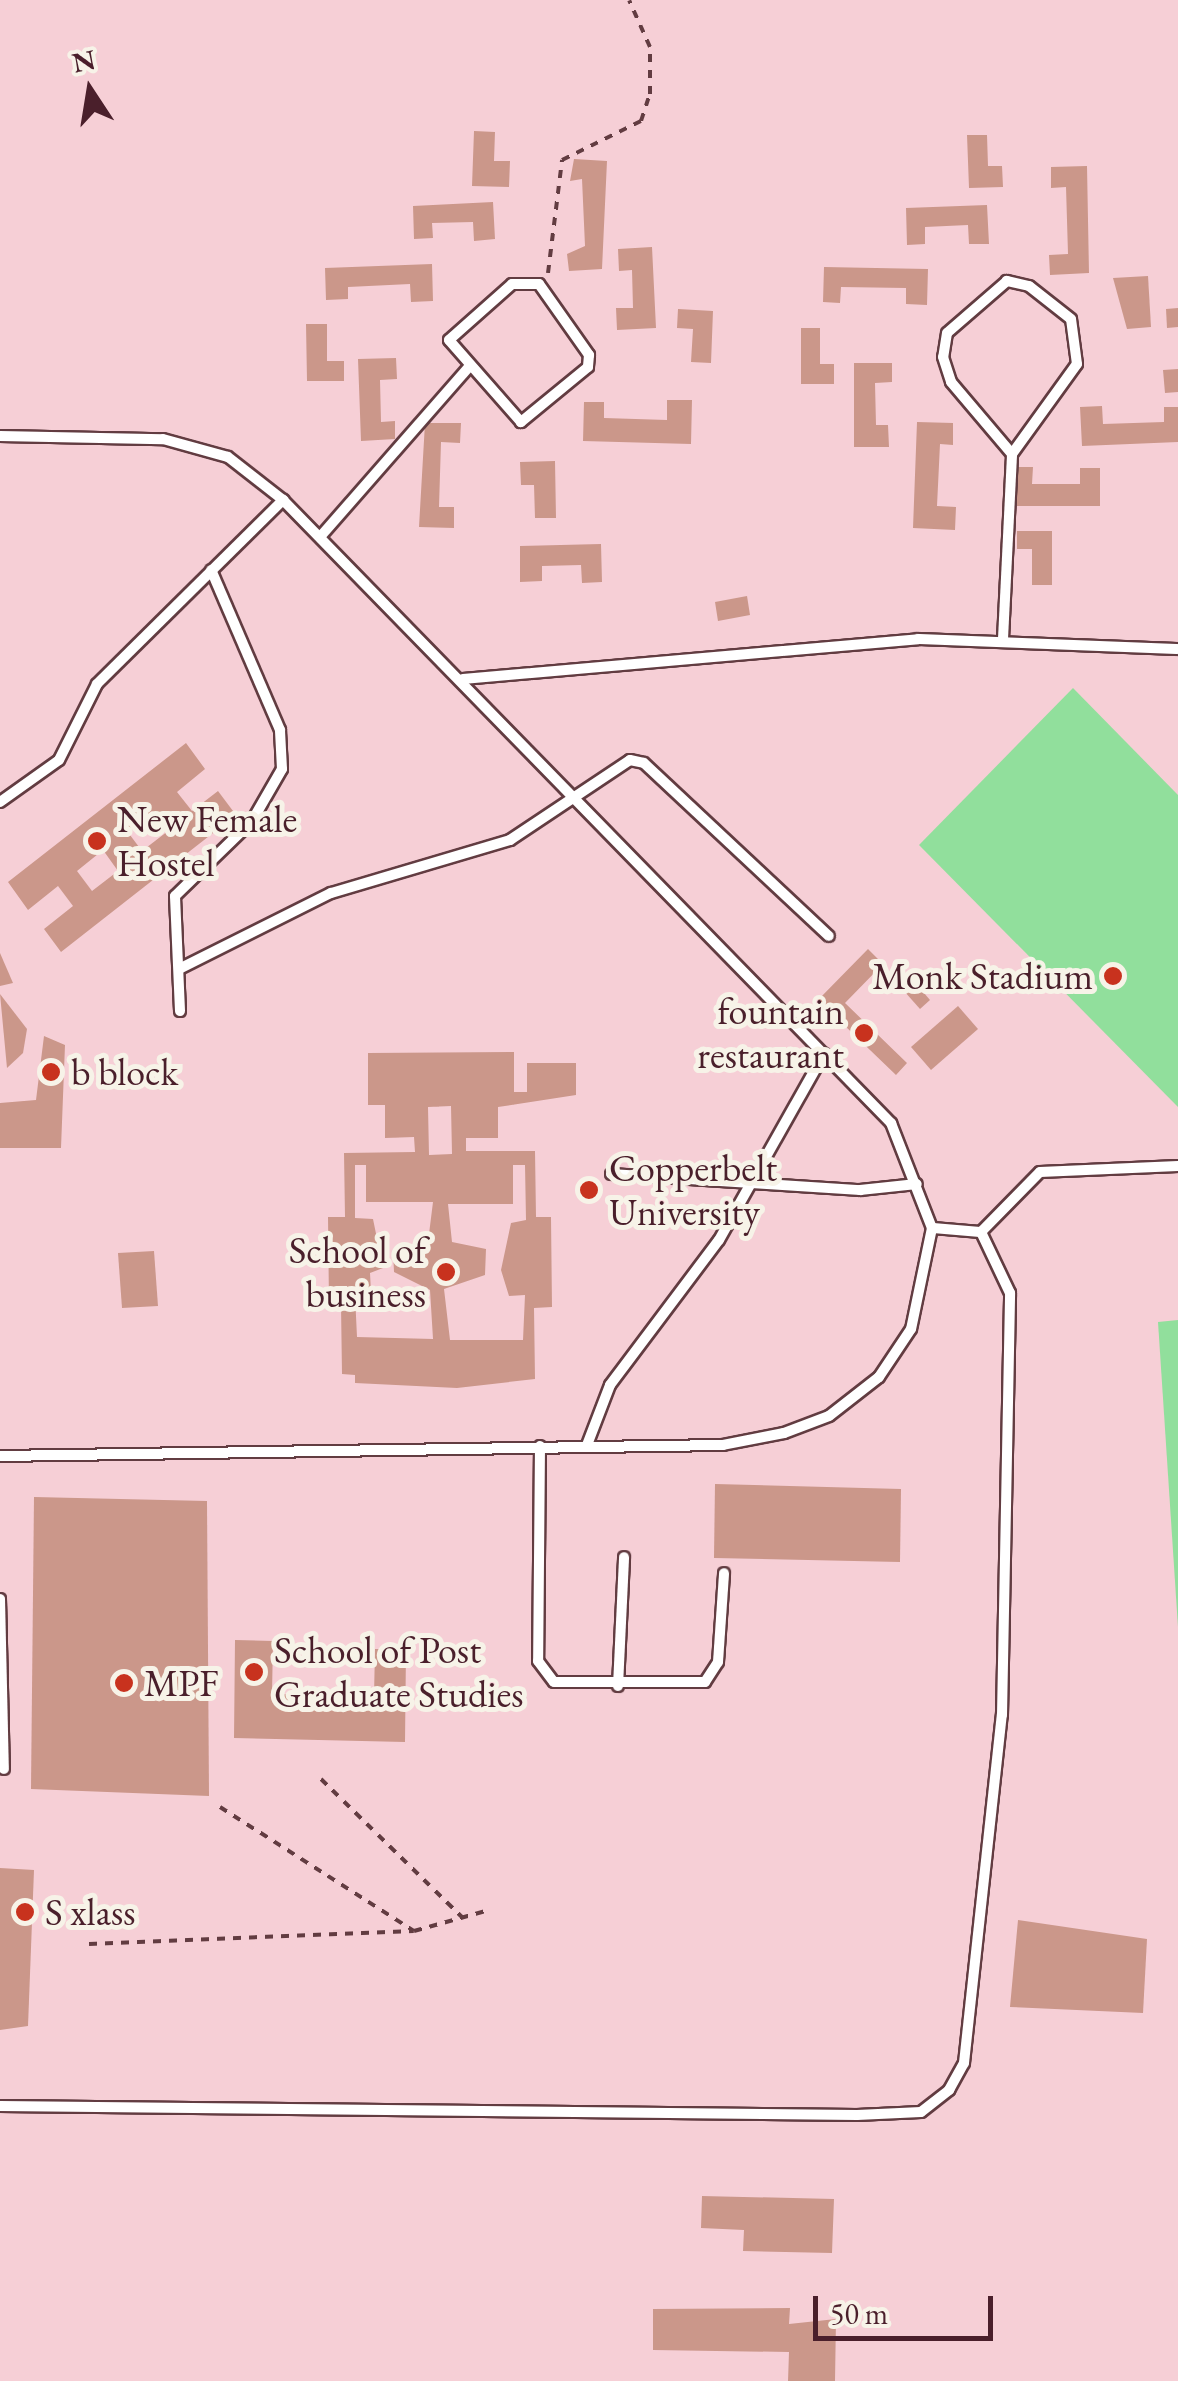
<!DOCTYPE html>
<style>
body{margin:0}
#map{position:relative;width:1178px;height:2381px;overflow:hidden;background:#eae2c0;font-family:"EB Garamond",serif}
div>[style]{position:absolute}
.built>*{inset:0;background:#f6cfd6}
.green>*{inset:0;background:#91df9c}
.building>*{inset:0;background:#cb978a}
.path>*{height:4px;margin-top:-2px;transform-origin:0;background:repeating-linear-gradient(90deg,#623c41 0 8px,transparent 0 16px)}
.roads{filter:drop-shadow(2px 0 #623c41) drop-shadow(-2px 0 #623c41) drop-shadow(0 2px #623c41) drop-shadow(0 -2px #623c41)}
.lane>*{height:10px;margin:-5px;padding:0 5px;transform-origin:5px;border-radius:5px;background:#fff}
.dots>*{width:28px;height:28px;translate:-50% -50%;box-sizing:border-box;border:5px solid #f7f3e8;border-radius:50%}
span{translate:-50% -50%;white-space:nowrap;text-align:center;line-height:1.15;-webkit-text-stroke:10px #f7f3e8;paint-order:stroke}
.poi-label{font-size:38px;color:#4a1f2b}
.left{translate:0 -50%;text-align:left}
.right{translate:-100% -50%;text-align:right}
.north{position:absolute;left:40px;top:40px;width:100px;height:100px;-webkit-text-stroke:8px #f7f3e8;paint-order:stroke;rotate:348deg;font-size:28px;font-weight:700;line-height:40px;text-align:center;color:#4a1f2b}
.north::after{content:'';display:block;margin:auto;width:35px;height:45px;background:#4a1f2b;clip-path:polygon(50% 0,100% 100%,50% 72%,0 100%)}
.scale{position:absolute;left:813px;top:2296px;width:180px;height:45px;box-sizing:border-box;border:5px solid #4a1f2b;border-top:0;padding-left:12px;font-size:30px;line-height:35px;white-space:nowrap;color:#4a1f2b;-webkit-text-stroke:8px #f7f3e8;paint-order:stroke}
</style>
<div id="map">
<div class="built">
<i style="clip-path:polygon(0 0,1178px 0,1178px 2381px,0 2381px)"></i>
</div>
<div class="green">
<i style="clip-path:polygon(1073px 688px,1178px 795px,1178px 1107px,919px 845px)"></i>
<i style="clip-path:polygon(1178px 1320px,1178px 1627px,1158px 1322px)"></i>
</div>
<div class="building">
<i style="clip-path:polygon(474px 131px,495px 132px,494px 161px,510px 161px,509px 187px,472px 186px)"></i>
<i style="clip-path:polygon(967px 135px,987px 135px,988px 166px,1002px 166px,1003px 187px,969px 188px)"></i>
<i style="clip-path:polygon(574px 159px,607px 161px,602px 269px,569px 271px,567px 254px,585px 246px,582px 179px,570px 181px)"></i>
<i style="clip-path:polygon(1087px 166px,1089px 273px,1050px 275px,1049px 255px,1068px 254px,1066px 187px,1051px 188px,1051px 167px)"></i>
<i style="clip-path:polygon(493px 202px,495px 239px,474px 241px,473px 222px,432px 223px,433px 238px,414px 239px,413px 206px)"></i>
<i style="clip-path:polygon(987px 205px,989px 244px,969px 244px,968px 225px,925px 227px,925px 244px,907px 245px,906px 208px)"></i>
<i style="clip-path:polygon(652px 247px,656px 328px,617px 330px,616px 308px,633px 308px,632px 270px,619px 271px,618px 249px)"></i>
<i style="clip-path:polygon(432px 264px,433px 301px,411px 302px,410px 284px,348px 287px,348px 299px,326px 300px,325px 268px)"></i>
<i style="clip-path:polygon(824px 267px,928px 269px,927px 305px,906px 304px,906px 288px,841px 287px,840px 303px,823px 302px)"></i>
<i style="clip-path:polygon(1148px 276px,1151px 327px,1127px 329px,1113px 278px)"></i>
<i style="clip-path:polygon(1178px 308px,1178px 327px,1167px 328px,1166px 309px)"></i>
<i style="clip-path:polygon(678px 309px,713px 311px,711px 363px,691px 362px,693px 329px,677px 328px)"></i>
<i style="clip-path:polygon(306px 324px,327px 324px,327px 361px,344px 361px,344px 381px,307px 381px)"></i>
<i style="clip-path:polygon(801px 328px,820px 328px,820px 364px,834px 364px,834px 384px,801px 384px)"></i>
<i style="clip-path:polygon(396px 358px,397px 379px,380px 380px,381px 422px,395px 421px,395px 439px,361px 441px,358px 359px)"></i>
<i style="clip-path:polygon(854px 363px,892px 363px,892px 382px,875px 383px,876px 425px,888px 425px,889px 447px,854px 447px)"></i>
<i style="clip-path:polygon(1178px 369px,1178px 392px,1165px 393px,1163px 370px)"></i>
<i style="clip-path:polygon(667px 400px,692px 400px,691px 444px,583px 441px,584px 402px,604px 402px,604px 418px,667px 420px)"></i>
<i style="clip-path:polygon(1102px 406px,1103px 424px,1164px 422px,1164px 407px,1178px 407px,1178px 442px,1082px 446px,1080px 407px)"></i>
<i style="clip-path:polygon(917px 422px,953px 423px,953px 445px,940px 444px,937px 506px,956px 507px,955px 530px,913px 528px)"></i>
<i style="clip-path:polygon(425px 423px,461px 423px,460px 443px,441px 442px,439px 507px,454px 507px,454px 528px,419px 527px)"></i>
<i style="clip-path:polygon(555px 461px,556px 518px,535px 518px,534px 485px,521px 485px,520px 462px)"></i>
<i style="clip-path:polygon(1017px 467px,1033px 467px,1032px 484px,1080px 484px,1080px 468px,1100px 468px,1100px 506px,1017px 506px)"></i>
<i style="clip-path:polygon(1017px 531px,1052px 531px,1052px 585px,1032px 585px,1032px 549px,1017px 549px)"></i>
<i style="clip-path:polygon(601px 544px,602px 582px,582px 583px,581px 565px,542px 566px,542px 581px,520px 582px,520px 546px)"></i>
<i style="clip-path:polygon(747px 596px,750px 615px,718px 621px,715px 602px)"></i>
<i style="clip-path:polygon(evenodd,186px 743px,205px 769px,177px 792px,192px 811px,218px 791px,236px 815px,61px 952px,44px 929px,73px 906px,58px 886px,28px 910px,8px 882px,186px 743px,152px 811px,168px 831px,142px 851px,127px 831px,152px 811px,186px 743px,103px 850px,118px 871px,92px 891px,77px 871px,103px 850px)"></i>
<i style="clip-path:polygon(868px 949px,883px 964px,845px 1003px,907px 1063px,896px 1075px,818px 1000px)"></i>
<i style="clip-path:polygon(0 953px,13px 983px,0 986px)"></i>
<i style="clip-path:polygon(907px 973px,930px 1000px,920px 1009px,896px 982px)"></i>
<i style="clip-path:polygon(0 994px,27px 1029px,23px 1053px,7px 1068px)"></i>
<i style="clip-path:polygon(958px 1006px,978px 1029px,931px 1070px,911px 1047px)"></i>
<i style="clip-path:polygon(44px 1036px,65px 1045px,61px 1148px,0 1148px,0 1103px,36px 1100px)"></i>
<i style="clip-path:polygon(evenodd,514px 1052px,514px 1092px,527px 1092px,527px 1063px,576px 1063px,576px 1095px,498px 1107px,498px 1138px,466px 1138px,466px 1151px,535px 1151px,536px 1217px,551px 1217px,552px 1307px,534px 1308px,535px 1379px,457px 1388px,355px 1383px,355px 1375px,342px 1374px,341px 1305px,329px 1305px,328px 1217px,345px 1217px,344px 1153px,415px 1152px,414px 1137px,385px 1138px,385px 1105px,368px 1105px,368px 1053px,514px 1052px,451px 1106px,452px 1154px,429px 1155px,428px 1107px,451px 1106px,514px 1052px,355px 1165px,366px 1165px,366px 1202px,433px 1202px,428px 1242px,393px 1251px,394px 1272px,430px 1290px,433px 1339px,357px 1337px,355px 1295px,371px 1292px,370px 1273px,383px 1268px,373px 1219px,355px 1218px,355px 1165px,514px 1052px,513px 1165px,525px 1165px,526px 1220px,511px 1223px,501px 1270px,509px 1296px,525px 1295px,523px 1340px,450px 1340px,444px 1289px,485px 1275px,486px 1249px,452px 1242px,448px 1204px,513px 1204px,513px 1165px)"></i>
<i style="clip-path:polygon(154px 1251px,158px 1306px,122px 1308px,118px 1253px)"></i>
<i style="clip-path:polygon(715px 1484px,901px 1489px,900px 1562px,714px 1558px)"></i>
<i style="clip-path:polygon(34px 1497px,207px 1501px,209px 1796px,31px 1789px)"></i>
<i style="clip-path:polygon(235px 1640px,273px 1641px,272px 1694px,374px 1696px,375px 1649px,406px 1650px,405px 1742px,234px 1738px)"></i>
<i style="clip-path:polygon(0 1868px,34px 1870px,28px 2026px,0 2030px)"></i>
<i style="clip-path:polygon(1018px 1920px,1147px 1939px,1143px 2013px,1010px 2007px)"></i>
<i style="clip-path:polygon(702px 2196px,834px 2199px,832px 2253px,743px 2251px,744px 2230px,701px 2228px)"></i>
<i style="clip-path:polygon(790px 2308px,789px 2324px,836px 2319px,835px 2381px,788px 2381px,789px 2352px,653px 2350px,653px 2309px)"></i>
</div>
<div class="path">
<i style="left:548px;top:273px;width:114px;rotate:-82.9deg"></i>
<i style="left:562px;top:160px;width:88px;rotate:-26.3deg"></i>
<i style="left:641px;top:121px;width:28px;rotate:-72deg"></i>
<i style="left:650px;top:94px;width:47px;rotate:-90deg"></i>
<i style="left:650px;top:47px;width:51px;rotate:-114.1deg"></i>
<i style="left:321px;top:1779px;width:199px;rotate:44.4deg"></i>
<i style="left:220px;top:1807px;width:230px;rotate:32.6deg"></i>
<i style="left:414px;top:1931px;width:78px;rotate:-15.6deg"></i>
<i style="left:89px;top:1944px;width:325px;rotate:-2.3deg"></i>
</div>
<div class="roads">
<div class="lane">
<i style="left:512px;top:284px;width:27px"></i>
<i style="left:539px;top:284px;width:87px;rotate:54.8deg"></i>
<i style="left:589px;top:355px;width:12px;rotate:95deg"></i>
<i style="left:588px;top:367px;width:87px;rotate:140.6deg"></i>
<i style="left:521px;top:422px;width:109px;rotate:-131.3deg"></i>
<i style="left:449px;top:340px;width:84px;rotate:-41.6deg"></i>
<i style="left:0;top:436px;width:163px;rotate:1.1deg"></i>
<i style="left:163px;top:439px;width:67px;rotate:15.5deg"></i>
<i style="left:228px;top:457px;width:70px;rotate:38deg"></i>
<i style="left:283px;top:500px;width:871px;rotate:45.7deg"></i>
<i style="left:891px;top:1123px;width:113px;rotate:68.7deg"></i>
<i style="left:932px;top:1228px;width:103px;rotate:101.7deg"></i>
<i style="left:911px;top:1329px;width:58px;rotate:123.7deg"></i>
<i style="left:879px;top:1377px;width:63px;rotate:142deg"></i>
<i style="left:829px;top:1416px;width:48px;rotate:159.3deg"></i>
<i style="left:784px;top:1433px;width:62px;rotate:168.9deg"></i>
<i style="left:723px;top:1445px;width:723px;rotate:179.13deg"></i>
<i style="left:320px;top:537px;width:225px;rotate:-48.8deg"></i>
<i style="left:1003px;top:639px;width:185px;rotate:-87.2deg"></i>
<i style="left:1012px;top:454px;width:111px;rotate:-54.2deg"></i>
<i style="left:1077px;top:364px;width:45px;rotate:-97.6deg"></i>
<i style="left:1071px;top:319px;width:53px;rotate:-141.8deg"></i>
<i style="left:1029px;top:286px;width:23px;rotate:-167deg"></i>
<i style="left:1007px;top:281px;width:79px;rotate:139.1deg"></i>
<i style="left:947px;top:333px;width:24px;rotate:99deg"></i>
<i style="left:943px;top:357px;width:26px;rotate:72deg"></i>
<i style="left:951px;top:382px;width:94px;rotate:49.7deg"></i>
<i style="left:463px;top:679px;width:457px;rotate:-5deg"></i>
<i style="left:918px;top:639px;width:260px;rotate:2.2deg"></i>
<i style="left:0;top:802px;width:72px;rotate:-35.4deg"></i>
<i style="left:59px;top:760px;width:85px;rotate:-63.4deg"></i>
<i style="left:97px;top:684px;width:262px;rotate:-44.7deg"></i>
<i style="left:179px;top:969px;width:170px;rotate:-26.6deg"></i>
<i style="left:331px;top:893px;width:187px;rotate:-16.5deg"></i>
<i style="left:510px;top:840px;width:144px;rotate:-33.7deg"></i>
<i style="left:630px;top:760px;width:14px;rotate:12deg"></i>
<i style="left:644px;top:763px;width:253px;rotate:43.1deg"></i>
<i style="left:180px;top:1011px;width:115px;rotate:-92.5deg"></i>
<i style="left:175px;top:896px;width:107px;rotate:-44.2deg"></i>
<i style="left:252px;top:821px;width:60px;rotate:-60deg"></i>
<i style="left:282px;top:769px;width:39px;rotate:-93deg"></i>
<i style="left:280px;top:730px;width:174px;rotate:-113.3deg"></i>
<i style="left:611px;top:1174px;width:250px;rotate:3.7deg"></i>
<i style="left:860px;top:1190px;width:57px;rotate:-6deg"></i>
<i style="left:981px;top:1232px;width:84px;rotate:-45.5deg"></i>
<i style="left:1040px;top:1172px;width:138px;rotate:-2.5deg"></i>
<i style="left:587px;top:1445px;width:64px;rotate:-69deg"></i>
<i style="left:610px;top:1385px;width:181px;rotate:-53.1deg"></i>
<i style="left:719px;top:1240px;width:214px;rotate:-60.6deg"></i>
<i style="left:540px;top:1446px;width:215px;rotate:90.5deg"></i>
<i style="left:538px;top:1661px;width:26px;rotate:53deg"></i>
<i style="left:554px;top:1682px;width:151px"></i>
<i style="left:705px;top:1682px;width:24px;rotate:-57deg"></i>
<i style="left:718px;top:1662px;width:89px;rotate:-86.1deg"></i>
<i style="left:0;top:1599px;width:170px;rotate:88.7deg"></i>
<i style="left:618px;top:1686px;width:129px;rotate:-87.3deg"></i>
<i style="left:0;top:2106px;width:857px;rotate:0.6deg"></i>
<i style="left:857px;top:2115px;width:64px;rotate:-2.7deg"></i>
<i style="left:921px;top:2112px;width:36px;rotate:-38deg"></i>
<i style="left:949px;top:2090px;width:31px;rotate:-61deg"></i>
<i style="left:964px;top:2063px;width:350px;rotate:-83.8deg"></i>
<i style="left:1002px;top:1715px;width:422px;rotate:-88.9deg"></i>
<i style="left:1010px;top:1293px;width:68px;rotate:-115.4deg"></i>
<i style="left:981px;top:1232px;width:49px;rotate:-175.3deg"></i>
</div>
</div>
<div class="dots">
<i style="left:97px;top:841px;background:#c8321e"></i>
<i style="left:1113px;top:976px;background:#c8321e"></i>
<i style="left:864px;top:1033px;background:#c8321e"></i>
<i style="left:51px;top:1072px;background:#c8321e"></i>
<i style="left:589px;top:1190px;background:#c8321e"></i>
<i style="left:446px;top:1272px;background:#c8321e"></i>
<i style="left:254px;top:1672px;background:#c8321e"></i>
<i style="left:124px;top:1683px;background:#c8321e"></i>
<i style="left:25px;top:1912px;background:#c8321e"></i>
</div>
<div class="poi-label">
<span class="left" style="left:117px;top:841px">New Female<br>Hostel</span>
<span class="right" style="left:1093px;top:976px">Monk Stadium</span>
<span class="right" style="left:844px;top:1033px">fountain<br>restaurant</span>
<span class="left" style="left:71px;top:1072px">b block</span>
<span class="left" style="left:609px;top:1190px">Copperbelt<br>University</span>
<span class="right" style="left:426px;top:1272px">School of<br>business</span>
<span class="left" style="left:274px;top:1672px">School of Post<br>Graduate Studies</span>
<span class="left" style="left:144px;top:1683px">MPF</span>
<span class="left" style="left:45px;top:1912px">S xlass</span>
</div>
<div class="north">N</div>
<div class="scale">50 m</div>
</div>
